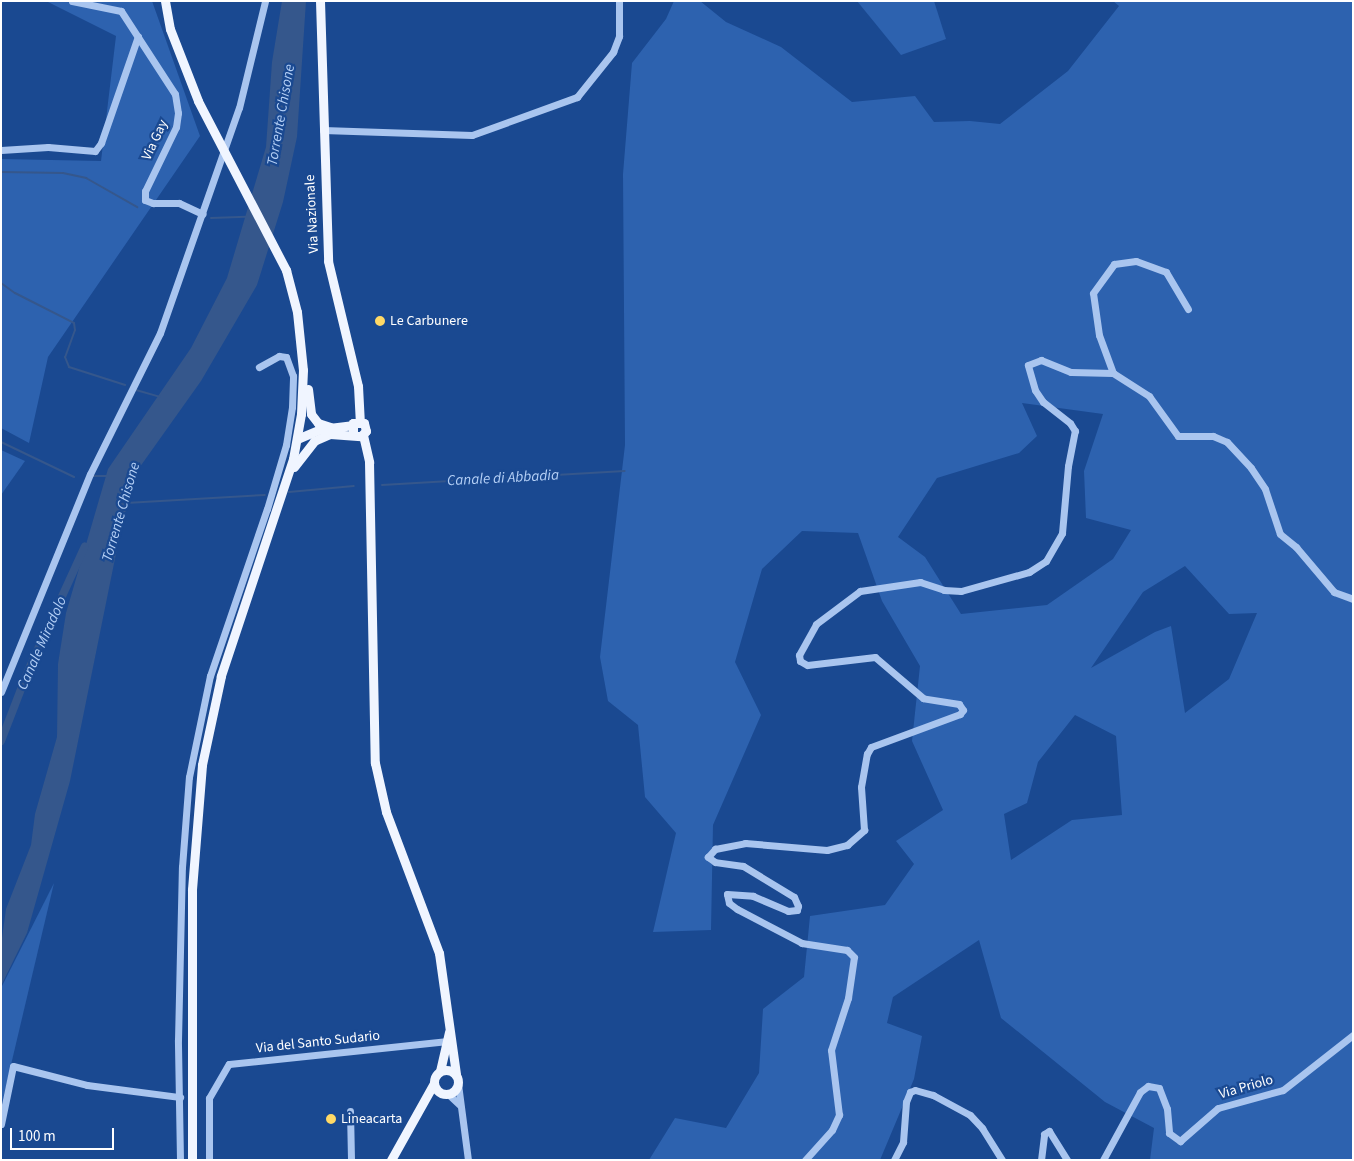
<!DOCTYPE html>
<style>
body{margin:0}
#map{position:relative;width:1354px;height:1161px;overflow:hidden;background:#1a4991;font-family:"Source Sans 3",sans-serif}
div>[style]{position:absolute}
.green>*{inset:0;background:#2d62af}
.water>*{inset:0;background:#35578c}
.stream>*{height:2px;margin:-1px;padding:0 1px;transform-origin:1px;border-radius:1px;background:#35578c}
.canal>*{height:8px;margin:-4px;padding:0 4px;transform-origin:4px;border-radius:4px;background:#35578c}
.minor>*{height:7px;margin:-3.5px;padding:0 3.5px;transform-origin:3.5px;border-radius:3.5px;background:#a9c5ef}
.major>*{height:9px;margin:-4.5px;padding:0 4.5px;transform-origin:4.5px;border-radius:4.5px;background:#f0f5ff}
.major>.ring{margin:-4.5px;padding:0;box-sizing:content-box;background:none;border:9px solid #f0f5ff;border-radius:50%}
.dots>*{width:14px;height:14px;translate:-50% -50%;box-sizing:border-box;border:2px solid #1a4991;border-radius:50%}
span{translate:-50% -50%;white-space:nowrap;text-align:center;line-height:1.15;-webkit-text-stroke:4.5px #1a4991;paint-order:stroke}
.street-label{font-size:14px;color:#fff}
.poi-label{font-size:14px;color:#fff}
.left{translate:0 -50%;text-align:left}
.water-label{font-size:15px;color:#b5d0f6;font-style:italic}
.frame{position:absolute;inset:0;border:2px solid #fff;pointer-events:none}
.scale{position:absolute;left:10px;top:1128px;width:104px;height:22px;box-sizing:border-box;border:2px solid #fff;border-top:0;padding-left:6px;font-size:15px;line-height:18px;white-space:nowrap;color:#fff;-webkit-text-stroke:4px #1a4991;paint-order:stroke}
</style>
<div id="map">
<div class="green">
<i style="clip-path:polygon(46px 1px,152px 1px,200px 136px,48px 357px,29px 443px,1px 428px,1px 159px,101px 161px,116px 36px)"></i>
<i style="clip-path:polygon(evenodd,674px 1px,700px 1px,726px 22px,781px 47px,852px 102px,915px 96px,934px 122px,970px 121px,1000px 124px,1068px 71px,1119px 6px,1113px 1px,1353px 1px,1353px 1160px,1150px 1160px,1154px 1128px,1105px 1102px,1001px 1018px,979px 940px,893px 997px,887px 1023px,922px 1036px,914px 1079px,880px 1160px,649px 1160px,675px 1118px,726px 1128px,759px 1073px,763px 1009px,804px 977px,810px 916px,885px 905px,914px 864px,896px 841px,943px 810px,912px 741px,920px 666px,882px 601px,858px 533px,802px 531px,762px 569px,735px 662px,761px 715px,713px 825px,711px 930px,653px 932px,676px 833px,645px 797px,638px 725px,608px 701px,600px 657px,625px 445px,623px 174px,632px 63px,666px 19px,674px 1px,1022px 403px,1103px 414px,1084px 471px,1086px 518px,1131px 530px,1113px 559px,1047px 605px,961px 614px,925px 557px,898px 537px,937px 478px,1019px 453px,1037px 436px,1022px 403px,674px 1px,1185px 566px,1229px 614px,1257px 613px,1229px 679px,1185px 713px,1171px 626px,1155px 632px,1091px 668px,1143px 592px,1185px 566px,674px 1px,1075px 715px,1116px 736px,1122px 815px,1072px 820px,1011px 860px,1004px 814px,1027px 803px,1038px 762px,1075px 715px)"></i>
<i style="clip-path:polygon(857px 1px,934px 1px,946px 39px,901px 55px)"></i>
<i style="clip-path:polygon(1px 450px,25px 461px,1px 495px)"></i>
<i style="clip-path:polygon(54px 883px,1px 1107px,1px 988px)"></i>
</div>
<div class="water">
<i style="clip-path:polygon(282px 1px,306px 1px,297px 137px,283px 202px,257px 285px,201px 381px,137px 471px,122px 524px,70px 781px,27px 933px,1px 986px,1px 945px,6px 909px,31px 845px,35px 814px,57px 737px,58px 664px,66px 613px,108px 469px,191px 348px,227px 278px,266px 147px,272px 62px)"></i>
</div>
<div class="stream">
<i style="left:1px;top:172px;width:62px;rotate:0.9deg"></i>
<i style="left:63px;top:173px;width:24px;rotate:12deg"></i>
<i style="left:86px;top:178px;width:59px;rotate:29.6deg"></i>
<i style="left:211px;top:218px;width:35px;rotate:-2deg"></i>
<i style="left:1px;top:283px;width:17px;rotate:36deg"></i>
<i style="left:15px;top:293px;width:66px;rotate:27deg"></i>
<i style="left:74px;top:323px;width:7px;rotate:82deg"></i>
<i style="left:75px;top:330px;width:29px;rotate:110deg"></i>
<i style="left:65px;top:357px;width:11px;rotate:68deg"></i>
<i style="left:69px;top:367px;width:59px;rotate:17.8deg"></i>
<i style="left:136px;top:390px;width:25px;rotate:16deg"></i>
<i style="left:1px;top:442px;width:81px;rotate:25.6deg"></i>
<i style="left:92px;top:476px;width:16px"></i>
<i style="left:382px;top:485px;width:243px;rotate:-3.3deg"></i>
<i style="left:289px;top:492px;width:65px;rotate:-5.3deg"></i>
<i style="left:126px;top:503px;width:139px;rotate:-3.3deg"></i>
</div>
<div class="canal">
<i style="left:1px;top:741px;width:75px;rotate:-68.9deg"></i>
<i style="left:28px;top:671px;width:137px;rotate:-65.5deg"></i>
</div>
<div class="minor">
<i style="left:72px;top:1px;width:50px;rotate:11.5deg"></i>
<i style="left:121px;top:11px;width:99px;rotate:57deg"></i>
<i style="left:175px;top:94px;width:19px;rotate:81deg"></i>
<i style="left:178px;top:113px;width:14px;rotate:98deg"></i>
<i style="left:176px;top:127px;width:71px;rotate:115.8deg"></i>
<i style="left:145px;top:191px;width:9px;rotate:90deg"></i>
<i style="left:145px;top:200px;width:9px;rotate:21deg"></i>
<i style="left:153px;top:203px;width:26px"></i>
<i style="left:179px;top:203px;width:26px;rotate:25deg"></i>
<i style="left:323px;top:130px;width:149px;rotate:1.9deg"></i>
<i style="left:472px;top:135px;width:112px;rotate:-19.9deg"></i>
<i style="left:577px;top:97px;width:58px;rotate:-51.3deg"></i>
<i style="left:613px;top:52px;width:17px;rotate:-69deg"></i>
<i style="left:619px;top:36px;width:35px;rotate:-90deg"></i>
<i style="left:1px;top:150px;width:47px;rotate:-3.7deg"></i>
<i style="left:48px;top:147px;width:47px;rotate:4.9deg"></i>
<i style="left:95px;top:151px;width:10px;rotate:-53deg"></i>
<i style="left:101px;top:143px;width:113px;rotate:-70.9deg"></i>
<i style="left:1113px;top:373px;width:40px;rotate:-110.2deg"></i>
<i style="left:1099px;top:335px;width:42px;rotate:-98.1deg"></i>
<i style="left:1093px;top:293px;width:36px;rotate:-54deg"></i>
<i style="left:1114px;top:264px;width:22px;rotate:-8deg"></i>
<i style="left:1136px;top:261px;width:32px;rotate:20deg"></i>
<i style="left:1166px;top:272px;width:43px;rotate:59.3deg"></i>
<i style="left:1px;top:692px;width:235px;rotate:-67.8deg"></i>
<i style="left:90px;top:474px;width:157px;rotate:-63.6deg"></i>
<i style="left:160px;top:333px;width:238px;rotate:-70.7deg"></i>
<i style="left:239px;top:108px;width:110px;rotate:-76.3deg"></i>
<i style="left:458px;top:1084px;width:77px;rotate:82.5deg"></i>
<i style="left:448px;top:1094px;width:16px;rotate:43deg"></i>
<i style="left:350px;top:1111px;width:49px;rotate:88.8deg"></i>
<i style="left:1px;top:1124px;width:59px;rotate:-78.3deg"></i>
<i style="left:13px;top:1066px;width:76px;rotate:14.4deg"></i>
<i style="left:87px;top:1085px;width:94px;rotate:7.4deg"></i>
<i style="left:180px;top:1160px;width:120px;rotate:-91deg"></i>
<i style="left:178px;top:1040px;width:173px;rotate:-88.7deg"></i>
<i style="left:182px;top:867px;width:90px;rotate:-85.6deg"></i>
<i style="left:189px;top:777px;width:103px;rotate:-78.3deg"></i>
<i style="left:210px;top:676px;width:176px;rotate:-71.2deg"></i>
<i style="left:267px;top:509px;width:67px;rotate:-73.5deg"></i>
<i style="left:286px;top:445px;width:38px;rotate:-81deg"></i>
<i style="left:292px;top:407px;width:31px;rotate:-88deg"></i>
<i style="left:293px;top:376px;width:20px;rotate:-110deg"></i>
<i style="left:286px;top:357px;width:7px;rotate:-172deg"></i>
<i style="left:279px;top:356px;width:23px;rotate:151deg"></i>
<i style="left:209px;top:1160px;width:62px;rotate:-90deg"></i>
<i style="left:209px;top:1098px;width:39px;rotate:-60deg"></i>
<i style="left:229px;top:1064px;width:220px;rotate:-6deg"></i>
<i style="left:805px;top:1160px;width:40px;rotate:-48deg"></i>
<i style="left:832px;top:1130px;width:17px;rotate:-65deg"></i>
<i style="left:839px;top:1115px;width:65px;rotate:-97deg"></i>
<i style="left:831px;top:1050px;width:55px;rotate:-71.9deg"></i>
<i style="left:848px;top:998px;width:41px;rotate:-81.7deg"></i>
<i style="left:854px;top:957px;width:10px;rotate:-135deg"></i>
<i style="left:847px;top:950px;width:46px;rotate:-171.2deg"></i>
<i style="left:802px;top:943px;width:73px;rotate:-152.4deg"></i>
<i style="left:737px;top:909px;width:10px;rotate:-143deg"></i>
<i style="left:729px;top:903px;width:9px;rotate:-103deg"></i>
<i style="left:727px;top:894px;width:26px;rotate:4deg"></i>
<i style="left:753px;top:896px;width:38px;rotate:23deg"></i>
<i style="left:788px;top:911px;width:9px;rotate:-6deg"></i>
<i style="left:797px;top:910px;width:4px;rotate:-76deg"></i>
<i style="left:798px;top:906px;width:10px;rotate:-114deg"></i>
<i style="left:794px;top:897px;width:60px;rotate:-148.7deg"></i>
<i style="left:743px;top:866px;width:28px;rotate:-172deg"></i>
<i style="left:715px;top:862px;width:9px;rotate:-144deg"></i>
<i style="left:708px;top:857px;width:11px;rotate:-49deg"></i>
<i style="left:715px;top:849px;width:31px;rotate:-11deg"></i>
<i style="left:745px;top:843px;width:82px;rotate:4.9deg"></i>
<i style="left:827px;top:850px;width:21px;rotate:-14deg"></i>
<i style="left:847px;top:845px;width:23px;rotate:-41deg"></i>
<i style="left:864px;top:830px;width:43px;rotate:-94deg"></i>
<i style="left:861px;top:787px;width:34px;rotate:-80deg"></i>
<i style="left:867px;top:754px;width:8px;rotate:-60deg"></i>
<i style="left:871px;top:747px;width:95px;rotate:-20.3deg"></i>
<i style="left:960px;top:714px;width:5px;rotate:-53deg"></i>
<i style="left:963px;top:710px;width:7px;rotate:-124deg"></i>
<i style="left:959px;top:704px;width:36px;rotate:-171deg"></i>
<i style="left:923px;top:698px;width:63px;rotate:-139.5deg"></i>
<i style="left:875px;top:657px;width:68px;rotate:173.3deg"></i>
<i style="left:807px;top:665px;width:8px;rotate:-150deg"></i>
<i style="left:800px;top:661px;width:6px;rotate:-99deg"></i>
<i style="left:799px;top:655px;width:35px;rotate:-61deg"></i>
<i style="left:816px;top:624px;width:55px;rotate:-36.9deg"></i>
<i style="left:860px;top:591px;width:61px;rotate:-8.5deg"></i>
<i style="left:920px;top:582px;width:25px;rotate:18deg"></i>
<i style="left:944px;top:590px;width:17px;rotate:3deg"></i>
<i style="left:961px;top:591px;width:71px;rotate:-15.6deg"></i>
<i style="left:1029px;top:572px;width:20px;rotate:-33deg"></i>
<i style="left:1046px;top:561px;width:32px;rotate:-60deg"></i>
<i style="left:1062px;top:533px;width:67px;rotate:-84.9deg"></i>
<i style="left:1068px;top:466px;width:36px;rotate:-79deg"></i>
<i style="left:1075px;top:431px;width:9px;rotate:-122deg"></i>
<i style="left:1070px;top:423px;width:34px;rotate:-142deg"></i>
<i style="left:1043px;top:402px;width:14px;rotate:-124deg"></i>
<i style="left:1035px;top:390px;width:26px;rotate:-106deg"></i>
<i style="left:1028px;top:365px;width:14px;rotate:-21deg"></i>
<i style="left:1041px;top:360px;width:32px;rotate:22deg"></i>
<i style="left:1071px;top:372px;width:42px;rotate:1.4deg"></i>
<i style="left:1113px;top:373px;width:43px;rotate:32.6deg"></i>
<i style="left:1149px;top:396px;width:49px;rotate:54.1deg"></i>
<i style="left:1178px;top:436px;width:35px"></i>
<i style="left:1213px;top:436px;width:15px;rotate:23deg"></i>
<i style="left:1227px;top:442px;width:35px;rotate:47deg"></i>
<i style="left:1251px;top:468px;width:25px;rotate:56deg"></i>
<i style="left:1265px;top:489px;width:47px;rotate:71.6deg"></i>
<i style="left:1280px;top:534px;width:21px;rotate:39deg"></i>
<i style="left:1296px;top:547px;width:59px;rotate:49.8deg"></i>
<i style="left:1334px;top:592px;width:20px;rotate:20deg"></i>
<i style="left:894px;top:1160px;width:20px;rotate:-63deg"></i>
<i style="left:903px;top:1142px;width:40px;rotate:-85.7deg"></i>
<i style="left:906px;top:1102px;width:11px;rotate:-68deg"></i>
<i style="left:910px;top:1092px;width:5px;rotate:-22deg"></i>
<i style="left:915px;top:1090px;width:19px;rotate:16deg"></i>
<i style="left:933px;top:1095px;width:42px;rotate:28.4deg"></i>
<i style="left:970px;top:1115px;width:18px;rotate:47deg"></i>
<i style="left:982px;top:1128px;width:38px;rotate:58deg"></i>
<i style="left:1041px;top:1160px;width:26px;rotate:-83deg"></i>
<i style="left:1044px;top:1134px;width:6px;rotate:-31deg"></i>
<i style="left:1049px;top:1131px;width:34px;rotate:58deg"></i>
<i style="left:1103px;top:1160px;width:77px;rotate:-61.4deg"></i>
<i style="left:1140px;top:1092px;width:10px;rotate:-37deg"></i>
<i style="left:1148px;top:1086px;width:11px;rotate:10deg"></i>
<i style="left:1159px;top:1088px;width:22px;rotate:69deg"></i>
<i style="left:1167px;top:1109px;width:24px;rotate:85deg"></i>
<i style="left:1169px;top:1133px;width:14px;rotate:36deg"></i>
<i style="left:1180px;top:1141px;width:50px;rotate:-41deg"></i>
<i style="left:1218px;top:1108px;width:67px;rotate:-15.5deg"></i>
<i style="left:1283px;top:1090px;width:89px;rotate:-38.2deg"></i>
</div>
<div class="major">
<i style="left:165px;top:1px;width:28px;rotate:80deg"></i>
<i style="left:170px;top:29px;width:77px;rotate:68.7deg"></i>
<i style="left:198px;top:101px;width:191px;rotate:62.5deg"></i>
<i style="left:286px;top:270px;width:43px;rotate:75.3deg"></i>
<i style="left:297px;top:312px;width:58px;rotate:84.1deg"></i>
<i style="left:303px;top:370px;width:44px;rotate:92.6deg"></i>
<i style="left:301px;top:414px;width:46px;rotate:100.1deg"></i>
<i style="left:293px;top:459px;width:229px;rotate:108.4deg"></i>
<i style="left:221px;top:676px;width:91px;rotate:102.1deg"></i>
<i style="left:202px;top:765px;width:125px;rotate:94.6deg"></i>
<i style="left:192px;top:890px;width:270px;rotate:90deg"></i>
<i style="left:320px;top:1px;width:260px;rotate:88.2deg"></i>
<i style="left:328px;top:261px;width:129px;rotate:76.5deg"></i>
<i style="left:358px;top:386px;width:35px;rotate:87deg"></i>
<i style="left:308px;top:389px;width:25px;rotate:83deg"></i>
<i style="left:311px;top:414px;width:11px;rotate:52deg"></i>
<i style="left:318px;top:423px;width:13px;rotate:18deg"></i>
<i style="left:363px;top:435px;width:28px;rotate:77deg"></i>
<i style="left:369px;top:462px;width:301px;rotate:88.9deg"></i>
<i style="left:375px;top:763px;width:50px;rotate:77.3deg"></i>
<i style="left:386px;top:812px;width:151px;rotate:69.4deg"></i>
<i style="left:439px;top:953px;width:122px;rotate:82deg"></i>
<i style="left:297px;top:439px;width:26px;rotate:-23deg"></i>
<i style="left:321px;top:429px;width:31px;rotate:-7deg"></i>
<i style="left:294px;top:467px;width:33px;rotate:-52deg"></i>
<i style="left:314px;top:441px;width:17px;rotate:-24deg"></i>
<i style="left:330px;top:434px;width:31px;rotate:4deg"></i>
<i style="left:361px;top:436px;width:7px;rotate:-45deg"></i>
<i style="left:366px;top:431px;width:8px;rotate:-104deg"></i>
<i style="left:364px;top:423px;width:11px;rotate:180deg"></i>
<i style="left:353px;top:423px;width:11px;rotate:90deg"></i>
<i class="ring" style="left:434px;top:1070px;width:15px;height:15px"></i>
<i style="left:440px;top:1071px;width:40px;rotate:-77deg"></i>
<i style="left:391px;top:1160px;width:88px;rotate:-60.8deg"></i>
</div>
<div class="dots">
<i style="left:380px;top:321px;background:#ffd966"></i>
<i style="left:331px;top:1119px;background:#ffd966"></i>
</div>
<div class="street-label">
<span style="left:155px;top:140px;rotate:-65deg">Via Gay</span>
<span style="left:312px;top:214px;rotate:-93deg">Via Nazionale</span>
<span style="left:318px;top:1042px;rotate:-6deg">Via del Santo Sudario</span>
<span style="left:1246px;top:1087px;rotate:-16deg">Via Priolo</span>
</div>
<div class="poi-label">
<span class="left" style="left:390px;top:321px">Le Carbunere</span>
<span class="left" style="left:341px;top:1119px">Lineacarta</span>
</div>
<div class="water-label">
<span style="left:281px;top:115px;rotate:-80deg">Torrente Chisone</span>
<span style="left:503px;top:478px;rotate:-3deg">Canale di Abbadia</span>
<span style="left:121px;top:512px;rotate:-74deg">Torrente Chisone</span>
<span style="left:42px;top:643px;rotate:-66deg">Canale Miradolo</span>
</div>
<div class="frame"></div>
<div class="scale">100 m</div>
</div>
